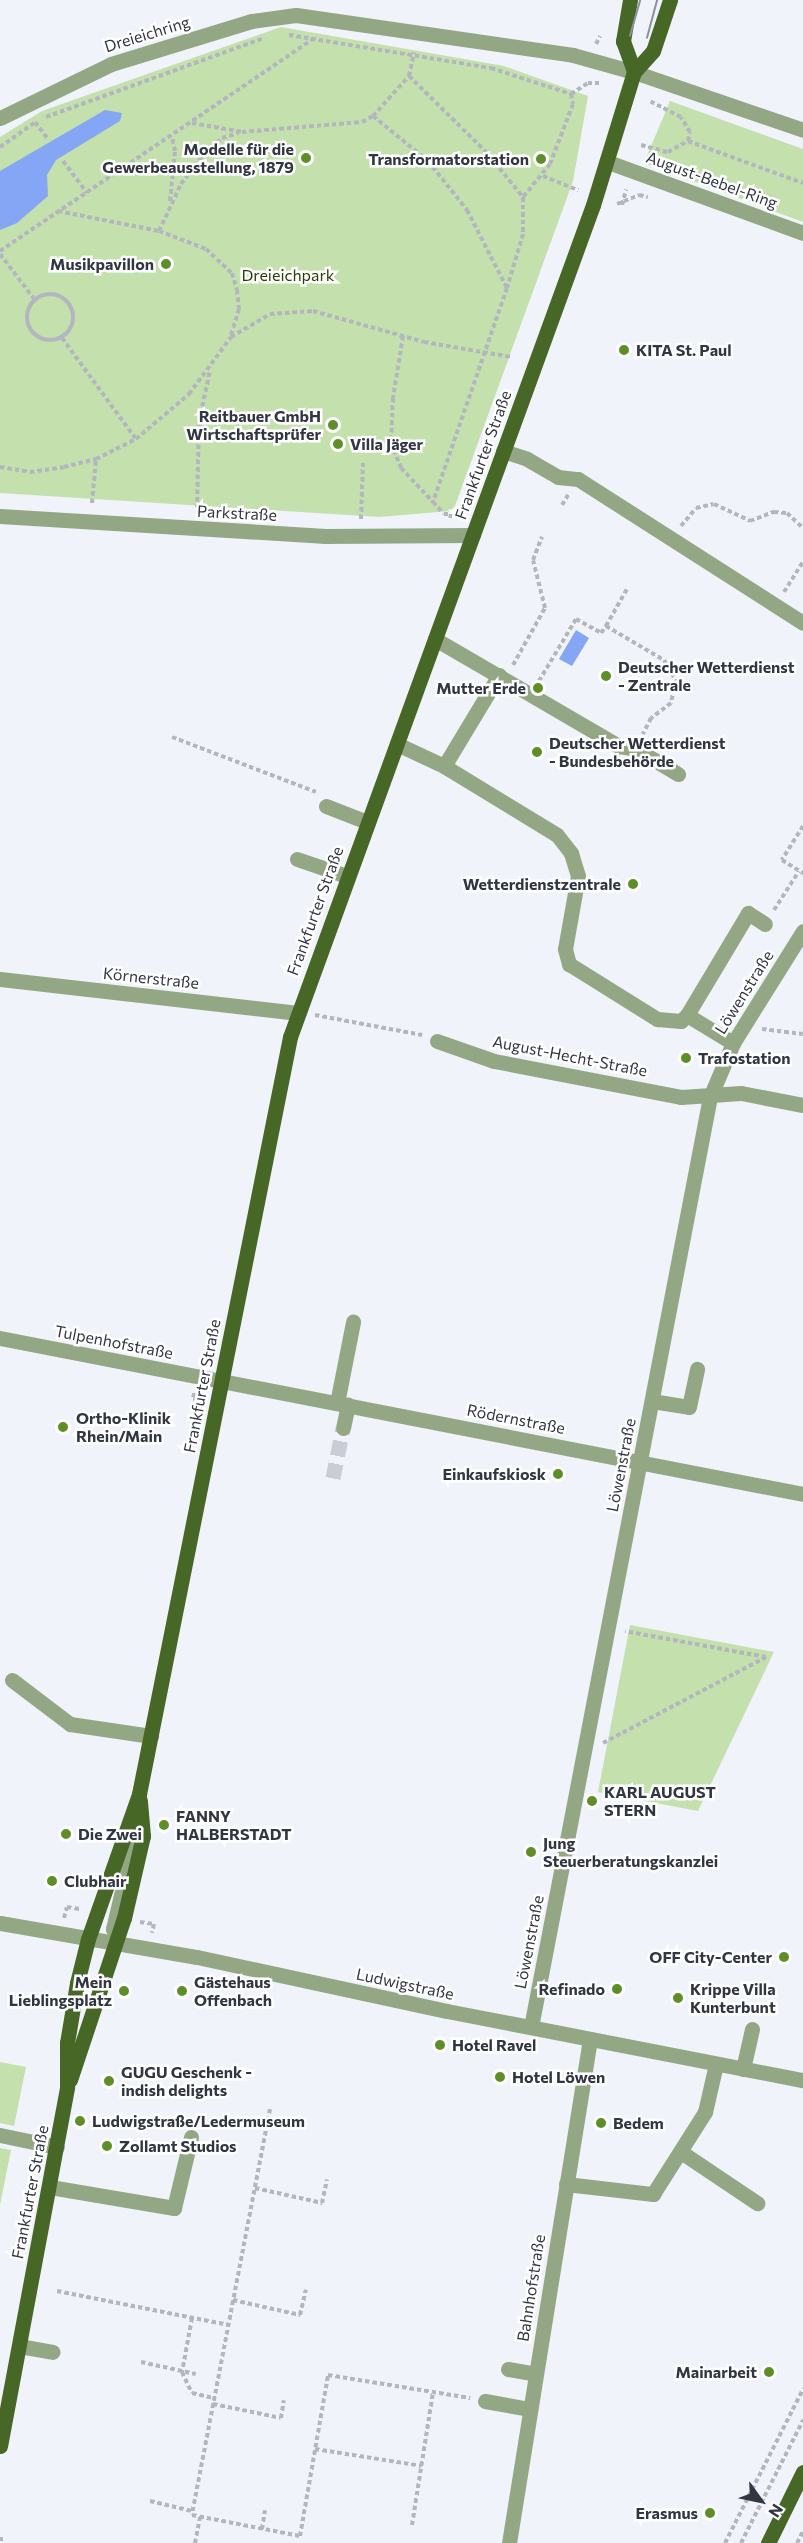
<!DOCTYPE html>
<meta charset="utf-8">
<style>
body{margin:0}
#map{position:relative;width:803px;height:2543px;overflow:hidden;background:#f0f3fa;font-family:Commissioner,sans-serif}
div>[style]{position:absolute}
.green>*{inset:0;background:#c3e0ad}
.water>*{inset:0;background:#85a6f4}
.minor-tunnel>*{height:15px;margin-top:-7.5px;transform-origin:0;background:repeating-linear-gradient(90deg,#cacdd5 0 15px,transparent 0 23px)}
.path>*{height:4px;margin-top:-2px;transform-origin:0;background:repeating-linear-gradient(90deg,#b3b6bf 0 4.5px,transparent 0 7.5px)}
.path>.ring{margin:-2px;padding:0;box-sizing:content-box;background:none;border:4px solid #b3b6bf;border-radius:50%}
.minor>*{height:15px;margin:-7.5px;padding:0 7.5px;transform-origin:7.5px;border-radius:7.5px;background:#94a785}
.major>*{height:15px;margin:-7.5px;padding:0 7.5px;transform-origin:7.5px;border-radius:7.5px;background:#466725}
.tram>*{height:1.5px;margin:-0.75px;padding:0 0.75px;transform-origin:0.75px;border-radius:0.75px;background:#8c909b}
.dots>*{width:16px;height:16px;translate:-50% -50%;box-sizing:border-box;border:3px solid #fff;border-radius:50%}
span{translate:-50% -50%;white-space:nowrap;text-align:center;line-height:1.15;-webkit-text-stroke:5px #fff;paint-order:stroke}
.street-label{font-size:16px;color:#313643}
.poi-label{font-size:16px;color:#313643;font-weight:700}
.right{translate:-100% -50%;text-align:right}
.left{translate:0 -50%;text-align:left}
.park-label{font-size:16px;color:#243f03}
.north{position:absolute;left:731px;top:2471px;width:60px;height:60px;-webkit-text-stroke:4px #fff;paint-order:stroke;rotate:123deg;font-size:16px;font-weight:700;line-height:24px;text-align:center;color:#313643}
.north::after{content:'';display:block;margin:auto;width:21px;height:27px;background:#313643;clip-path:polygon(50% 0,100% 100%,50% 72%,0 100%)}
</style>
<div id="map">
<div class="green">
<i style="clip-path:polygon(281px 27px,504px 66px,588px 96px,573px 181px,455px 506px,450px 511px,379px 517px,0 493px,0 137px,42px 111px)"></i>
<i style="clip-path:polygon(670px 101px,803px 149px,803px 222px,644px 163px)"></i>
<i style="clip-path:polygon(630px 1625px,774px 1652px,698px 1811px,598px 1792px)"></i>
<i style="clip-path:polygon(0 2062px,26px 2067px,14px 2126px,0 2123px)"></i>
<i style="clip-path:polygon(0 2148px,11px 2150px,0 2205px)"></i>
</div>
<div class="water">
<i style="clip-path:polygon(105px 110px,122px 113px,120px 121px,56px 160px,47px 175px,48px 196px,17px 223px,0 230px,0 171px)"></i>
<i style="clip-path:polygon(576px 630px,589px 638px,572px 666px,559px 659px)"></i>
</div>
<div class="minor-tunnel">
<i style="left:333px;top:1478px;width:51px;rotate:-78.7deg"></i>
</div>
<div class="path">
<i style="left:289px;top:35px;width:205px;rotate:9.3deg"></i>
<i style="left:491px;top:68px;width:84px;rotate:18deg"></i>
<i style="left:571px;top:94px;width:10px;rotate:79deg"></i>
<i style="left:573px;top:104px;width:64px;rotate:111deg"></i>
<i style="left:550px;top:164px;width:43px;rotate:129.3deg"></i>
<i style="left:523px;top:197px;width:37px;rotate:90deg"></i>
<i style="left:523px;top:234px;width:56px;rotate:106.5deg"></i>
<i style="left:596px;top:44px;width:9px;rotate:-63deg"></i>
<i style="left:409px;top:76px;width:24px;rotate:-78deg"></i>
<i style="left:571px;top:94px;width:20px;rotate:-33deg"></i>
<i style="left:588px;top:83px;width:11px"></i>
<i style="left:373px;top:116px;width:54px;rotate:-48deg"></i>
<i style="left:409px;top:76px;width:107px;rotate:44.6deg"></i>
<i style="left:485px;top:151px;width:60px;rotate:50.4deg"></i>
<i style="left:46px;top:117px;width:232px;rotate:-19.9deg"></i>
<i style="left:35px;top:122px;width:20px;rotate:53deg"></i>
<i style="left:192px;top:123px;width:51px;rotate:10.2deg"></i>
<i style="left:242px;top:132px;width:120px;rotate:-4.8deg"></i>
<i style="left:362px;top:122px;width:13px;rotate:-29deg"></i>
<i style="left:373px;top:116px;width:71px;rotate:39.3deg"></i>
<i style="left:428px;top:161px;width:63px;rotate:51.5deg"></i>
<i style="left:467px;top:210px;width:88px;rotate:62.9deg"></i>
<i style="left:507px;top:288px;width:226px;rotate:109.1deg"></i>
<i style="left:433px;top:502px;width:16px;rotate:47deg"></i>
<i style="left:444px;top:514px;width:7px"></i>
<i style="left:451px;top:514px;width:4px;rotate:104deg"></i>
<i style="left:688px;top:141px;width:122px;rotate:20.1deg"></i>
<i style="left:641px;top:145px;width:28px;rotate:15deg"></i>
<i style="left:668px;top:152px;width:23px;rotate:-29deg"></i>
<i style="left:688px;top:141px;width:9px;rotate:-77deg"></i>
<i style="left:690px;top:132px;width:17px;rotate:-121deg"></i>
<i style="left:681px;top:117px;width:34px;rotate:-153deg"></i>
<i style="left:0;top:147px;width:42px;rotate:-35.2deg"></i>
<i style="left:63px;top:161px;width:40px;rotate:53deg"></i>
<i style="left:543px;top:176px;width:38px;rotate:22deg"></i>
<i style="left:170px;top:201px;width:50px;rotate:-84.3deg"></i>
<i style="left:175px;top:151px;width:14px;rotate:-102deg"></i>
<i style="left:617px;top:204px;width:24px;rotate:-22deg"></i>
<i style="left:639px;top:195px;width:9px;rotate:13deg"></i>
<i style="left:622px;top:205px;width:16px;rotate:-75deg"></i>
<i style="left:58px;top:211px;width:103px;rotate:11.2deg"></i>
<i style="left:159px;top:231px;width:50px;rotate:21deg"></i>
<i style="left:206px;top:249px;width:35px;rotate:43deg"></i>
<i style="left:232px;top:273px;width:18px;rotate:74deg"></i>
<i style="left:237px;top:290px;width:19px;rotate:84deg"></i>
<i style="left:239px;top:309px;width:28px;rotate:107deg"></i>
<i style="left:159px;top:231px;width:52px;rotate:-64.9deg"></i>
<i style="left:181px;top:184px;width:40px;rotate:-53deg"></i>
<i style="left:205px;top:152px;width:22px;rotate:-39deg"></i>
<i style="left:222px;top:138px;width:17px;rotate:-17deg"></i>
<i style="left:0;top:251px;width:380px;rotate:-34.1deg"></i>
<i style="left:0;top:254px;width:56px;rotate:52.9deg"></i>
<i class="ring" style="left:27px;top:294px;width:42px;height:42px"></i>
<i style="left:403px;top:336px;width:63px;rotate:99.2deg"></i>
<i style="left:393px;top:398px;width:45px;rotate:92.5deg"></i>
<i style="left:391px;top:443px;width:27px;rotate:68deg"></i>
<i style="left:401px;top:468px;width:47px;rotate:46.7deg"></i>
<i style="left:62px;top:338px;width:125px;rotate:53.8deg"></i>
<i style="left:0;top:467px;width:30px;rotate:9deg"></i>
<i style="left:30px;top:472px;width:34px;rotate:-8deg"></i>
<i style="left:64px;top:467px;width:33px;rotate:-14deg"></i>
<i style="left:96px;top:459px;width:45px;rotate:-26.6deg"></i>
<i style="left:136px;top:439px;width:70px;rotate:-40.3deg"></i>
<i style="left:189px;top:394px;width:71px;rotate:-53.6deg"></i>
<i style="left:231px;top:337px;width:45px;rotate:-30.5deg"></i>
<i style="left:270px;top:314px;width:43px;rotate:-4deg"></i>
<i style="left:313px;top:311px;width:115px;rotate:15.6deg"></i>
<i style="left:424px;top:342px;width:89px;rotate:9.7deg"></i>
<i style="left:92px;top:503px;width:44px;rotate:-84.8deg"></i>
<i style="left:562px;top:505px;width:12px;rotate:-59deg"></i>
<i style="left:197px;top:509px;width:88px;rotate:-88.7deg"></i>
<i style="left:199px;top:421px;width:51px;rotate:-77.6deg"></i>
<i style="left:361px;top:519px;width:56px;rotate:-88deg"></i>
<i style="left:681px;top:526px;width:23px;rotate:-50deg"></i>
<i style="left:696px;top:508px;width:18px;rotate:-13deg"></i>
<i style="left:714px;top:504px;width:40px;rotate:25deg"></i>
<i style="left:750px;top:521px;width:26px;rotate:-21deg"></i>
<i style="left:774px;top:512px;width:13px;rotate:4deg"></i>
<i style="left:787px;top:513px;width:22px;rotate:43deg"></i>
<i style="left:784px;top:592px;width:36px;rotate:-58deg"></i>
<i style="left:606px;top:626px;width:43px;rotate:-60.4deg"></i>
<i style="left:513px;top:665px;width:65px;rotate:-60.7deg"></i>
<i style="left:545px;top:608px;width:49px;rotate:-104deg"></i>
<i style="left:533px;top:560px;width:25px;rotate:-69deg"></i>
<i style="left:539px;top:681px;width:72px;rotate:-59.2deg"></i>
<i style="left:576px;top:619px;width:29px;rotate:29deg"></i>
<i style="left:601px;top:633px;width:9px;rotate:-54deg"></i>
<i style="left:606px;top:626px;width:67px;rotate:30.4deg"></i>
<i style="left:664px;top:660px;width:24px;rotate:60deg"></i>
<i style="left:676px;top:681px;width:23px;rotate:103deg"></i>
<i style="left:671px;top:703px;width:25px;rotate:143deg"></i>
<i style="left:651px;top:718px;width:18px;rotate:117deg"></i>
<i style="left:172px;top:737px;width:154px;rotate:20.9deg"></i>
<i style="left:803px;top:826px;width:40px;rotate:122deg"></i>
<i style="left:782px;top:860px;width:25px;rotate:32deg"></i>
<i style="left:774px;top:910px;width:46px;rotate:-57.3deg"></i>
<i style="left:315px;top:1015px;width:109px;rotate:10.6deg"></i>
<i style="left:762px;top:1029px;width:41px;rotate:7deg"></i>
<i style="left:194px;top:1393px;width:6px;rotate:99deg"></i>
<i style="left:193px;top:1399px;width:5px;rotate:11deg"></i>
<i style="left:603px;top:1743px;width:184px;rotate:-27.8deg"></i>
<i style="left:766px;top:1657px;width:143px;rotate:-169.6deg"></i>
<i style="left:64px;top:1918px;width:11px;rotate:-75deg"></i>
<i style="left:67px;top:1907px;width:13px;rotate:9deg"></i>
<i style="left:140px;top:1922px;width:14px;rotate:8deg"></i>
<i style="left:154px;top:1924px;width:9px;rotate:103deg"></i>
<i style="left:270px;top:2109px;width:413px;rotate:100.9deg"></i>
<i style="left:192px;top:2515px;width:110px;rotate:11deg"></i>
<i style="left:300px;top:2536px;width:163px;rotate:-80.1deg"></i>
<i style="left:328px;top:2375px;width:144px;rotate:9.2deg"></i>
<i style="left:255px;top:2188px;width:69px;rotate:12.6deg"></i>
<i style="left:322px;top:2203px;width:24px;rotate:-78deg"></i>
<i style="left:57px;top:2291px;width:174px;rotate:11.2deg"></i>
<i style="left:233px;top:2300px;width:69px;rotate:12.6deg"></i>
<i style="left:300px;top:2315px;width:26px;rotate:-77deg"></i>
<i style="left:192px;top:2318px;width:55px;rotate:100.5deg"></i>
<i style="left:182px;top:2372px;width:23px;rotate:65deg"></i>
<i style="left:192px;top:2393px;width:23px;rotate:13deg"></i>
<i style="left:141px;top:2362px;width:56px;rotate:12.3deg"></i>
<i style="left:213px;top:2404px;width:69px;rotate:11.6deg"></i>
<i style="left:281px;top:2418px;width:18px;rotate:-81deg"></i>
<i style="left:315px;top:2449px;width:108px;rotate:9deg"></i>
<i style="left:150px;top:2501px;width:43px;rotate:13.4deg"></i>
<i style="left:412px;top:2525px;width:135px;rotate:-81deg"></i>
<i style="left:262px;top:2529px;width:19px;rotate:-81deg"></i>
<i style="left:0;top:2539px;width:3px"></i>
<i style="left:195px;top:2543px;width:26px;rotate:-79deg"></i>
<i style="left:725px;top:2543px;width:173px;rotate:-63.1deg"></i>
<i style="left:741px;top:2543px;width:138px;rotate:-63.2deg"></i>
<i style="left:797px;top:2543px;width:13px;rotate:-63deg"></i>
</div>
<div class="minor">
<i style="left:0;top:118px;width:123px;rotate:-25.9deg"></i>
<i style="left:111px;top:64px;width:147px;rotate:-17deg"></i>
<i style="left:252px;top:21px;width:44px;rotate:-7.8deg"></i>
<i style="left:296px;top:15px;width:280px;rotate:8.2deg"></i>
<i style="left:573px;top:55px;width:63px;rotate:15.6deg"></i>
<i style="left:634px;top:72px;width:179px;rotate:18.9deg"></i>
<i style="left:608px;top:162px;width:208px;rotate:20deg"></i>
<i style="left:503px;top:451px;width:25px;rotate:18deg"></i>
<i style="left:527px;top:459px;width:36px;rotate:30deg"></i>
<i style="left:558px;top:477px;width:20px;rotate:6deg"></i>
<i style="left:578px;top:479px;width:267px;rotate:32.6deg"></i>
<i style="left:0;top:516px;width:326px;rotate:3.5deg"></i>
<i style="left:325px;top:536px;width:148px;rotate:-0.4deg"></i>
<i style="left:435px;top:639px;width:213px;rotate:30.2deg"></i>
<i style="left:619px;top:746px;width:17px;rotate:10deg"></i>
<i style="left:636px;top:749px;width:49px;rotate:30.8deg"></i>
<i style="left:499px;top:675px;width:106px;rotate:121.1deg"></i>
<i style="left:444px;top:766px;width:132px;rotate:31.4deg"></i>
<i style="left:557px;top:835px;width:23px;rotate:52deg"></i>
<i style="left:571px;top:853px;width:24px;rotate:73deg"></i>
<i style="left:578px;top:876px;width:74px;rotate:100.1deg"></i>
<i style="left:565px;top:949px;width:16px;rotate:75deg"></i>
<i style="left:569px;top:964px;width:104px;rotate:32deg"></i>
<i style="left:657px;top:1019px;width:24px;rotate:5deg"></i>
<i style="left:681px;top:1021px;width:8px;rotate:-45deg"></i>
<i style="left:687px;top:1015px;width:54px;rotate:31.3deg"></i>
<i style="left:397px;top:744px;width:52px;rotate:25.1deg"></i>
<i style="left:326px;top:806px;width:44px;rotate:21.3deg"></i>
<i style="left:297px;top:859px;width:53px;rotate:18.8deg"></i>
<i style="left:0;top:979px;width:300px;rotate:6.5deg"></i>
<i style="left:687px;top:1015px;width:119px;rotate:-59.1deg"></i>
<i style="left:748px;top:913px;width:20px;rotate:33deg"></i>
<i style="left:437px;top:1041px;width:60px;rotate:19.3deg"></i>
<i style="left:494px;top:1061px;width:190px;rotate:10.9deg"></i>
<i style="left:681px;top:1097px;width:60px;rotate:-3.8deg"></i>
<i style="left:741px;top:1093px;width:63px;rotate:11deg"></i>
<i style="left:0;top:1338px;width:818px;rotate:10.99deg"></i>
<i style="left:652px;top:1401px;width:37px;rotate:9deg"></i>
<i style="left:689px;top:1407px;width:39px;rotate:-78deg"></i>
<i style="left:337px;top:1403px;width:83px;rotate:-78.8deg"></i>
<i style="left:343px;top:1428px;width:24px;rotate:-78deg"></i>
<i style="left:12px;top:1680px;width:73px;rotate:37.2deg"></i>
<i style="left:70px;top:1724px;width:82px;rotate:8.4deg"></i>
<i style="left:136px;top:1831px;width:8px;rotate:50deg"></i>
<i style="left:141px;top:1837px;width:88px;rotate:104.5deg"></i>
<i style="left:119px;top:1922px;width:9px;rotate:131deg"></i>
<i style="left:113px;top:1929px;width:101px;rotate:-76.8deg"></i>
<i style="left:0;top:1923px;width:200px;rotate:9.8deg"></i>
<i style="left:197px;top:1957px;width:256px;rotate:12.2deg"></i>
<i style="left:447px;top:2011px;width:363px;rotate:11deg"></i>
<i style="left:531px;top:2027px;width:947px;rotate:-79.11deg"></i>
<i style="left:710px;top:1097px;width:59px;rotate:-66.9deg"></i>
<i style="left:733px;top:1043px;width:132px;rotate:-58deg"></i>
<i style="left:743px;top:2069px;width:41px;rotate:-77.3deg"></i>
<i style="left:0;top:2135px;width:58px;rotate:11.9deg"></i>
<i style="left:681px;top:2152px;width:92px;rotate:33.9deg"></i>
<i style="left:566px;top:2184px;width:88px;rotate:6.6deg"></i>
<i style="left:653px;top:2194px;width:97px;rotate:-57.6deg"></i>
<i style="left:705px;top:2112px;width:49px;rotate:-77.1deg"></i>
<i style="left:50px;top:2187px;width:126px;rotate:9.6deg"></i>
<i style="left:174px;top:2208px;width:73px;rotate:-76.5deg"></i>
<i style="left:19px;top:2346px;width:34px;rotate:10deg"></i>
<i style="left:508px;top:2369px;width:27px;rotate:10deg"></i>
<i style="left:485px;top:2401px;width:46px;rotate:10.1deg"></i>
<i style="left:509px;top:2543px;width:510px;rotate:-80.87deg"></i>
</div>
<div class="major">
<i style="left:630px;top:0;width:42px;rotate:99.7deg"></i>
<i style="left:623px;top:41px;width:33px;rotate:70deg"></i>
<i style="left:70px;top:2080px;width:171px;rotate:-71.6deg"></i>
<i style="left:124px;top:1918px;width:84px;rotate:-77deg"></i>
<i style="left:143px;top:1836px;width:36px;rotate:-95deg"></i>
<i style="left:0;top:2446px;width:365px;rotate:-79.4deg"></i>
<i style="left:67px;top:2087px;width:44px;rotate:-90deg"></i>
<i style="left:67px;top:2043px;width:61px;rotate:-80.5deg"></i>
<i style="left:77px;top:1983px;width:45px;rotate:-76deg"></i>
<i style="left:88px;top:1939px;width:154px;rotate:-70.6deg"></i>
<i style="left:139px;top:1794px;width:772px;rotate:-78.72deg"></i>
<i style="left:290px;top:1037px;width:885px;rotate:-69.99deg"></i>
<i style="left:593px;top:205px;width:139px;rotate:-72.9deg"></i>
<i style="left:634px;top:72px;width:28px;rotate:-48deg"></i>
<i style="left:653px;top:51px;width:54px;rotate:-71.6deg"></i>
<i style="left:768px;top:2543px;width:79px;rotate:-63.8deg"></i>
</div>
<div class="tram">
<i style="left:630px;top:36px;width:37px;rotate:-74deg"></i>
<i style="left:647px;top:38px;width:39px;rotate:-75deg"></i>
</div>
<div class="dots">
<i style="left:306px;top:158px;background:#5d8f26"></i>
<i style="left:541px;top:159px;background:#5d8f26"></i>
<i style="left:166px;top:264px;background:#5d8f26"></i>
<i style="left:624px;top:350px;background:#5d8f26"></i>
<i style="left:333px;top:425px;background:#5d8f26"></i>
<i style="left:338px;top:444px;background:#5d8f26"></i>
<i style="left:606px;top:676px;background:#5d8f26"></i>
<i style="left:538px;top:688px;background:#5d8f26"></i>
<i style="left:537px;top:752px;background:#5d8f26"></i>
<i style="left:633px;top:884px;background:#5d8f26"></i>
<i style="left:686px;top:1058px;background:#5d8f26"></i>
<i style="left:63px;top:1427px;background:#5d8f26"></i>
<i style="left:558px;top:1474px;background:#5d8f26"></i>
<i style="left:592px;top:1801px;background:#5d8f26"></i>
<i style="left:164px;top:1825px;background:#5d8f26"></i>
<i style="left:66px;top:1834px;background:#5d8f26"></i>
<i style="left:531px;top:1852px;background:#5d8f26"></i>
<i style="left:52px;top:1881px;background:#5d8f26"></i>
<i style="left:784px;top:1957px;background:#5d8f26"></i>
<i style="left:617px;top:1989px;background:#5d8f26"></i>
<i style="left:124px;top:1991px;background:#5d8f26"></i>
<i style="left:182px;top:1991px;background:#5d8f26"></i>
<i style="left:678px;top:1998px;background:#5d8f26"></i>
<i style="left:440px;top:2045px;background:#5d8f26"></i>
<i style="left:500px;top:2077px;background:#5d8f26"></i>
<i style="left:109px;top:2081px;background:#5d8f26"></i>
<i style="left:80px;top:2121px;background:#5d8f26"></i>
<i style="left:601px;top:2123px;background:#5d8f26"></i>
<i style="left:107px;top:2146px;background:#5d8f26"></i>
<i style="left:769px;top:2372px;background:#5d8f26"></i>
<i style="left:710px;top:2513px;background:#5d8f26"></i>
</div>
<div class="street-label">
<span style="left:147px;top:34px;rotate:-17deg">Dreieichring</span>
<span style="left:712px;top:180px;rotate:20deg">August-Bebel-Ring</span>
<span style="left:483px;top:455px;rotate:-70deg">Frankfurter Straße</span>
<span style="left:237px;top:513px;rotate:3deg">Parkstraße</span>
<span style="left:315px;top:911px;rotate:-70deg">Frankfurter Straße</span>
<span style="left:151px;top:978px;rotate:6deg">Körnerstraße</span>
<span style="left:744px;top:992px;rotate:-58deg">Löwenstraße</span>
<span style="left:570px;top:1056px;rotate:11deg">August-Hecht-Straße</span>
<span style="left:114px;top:1342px;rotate:11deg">Tulpenhofstraße</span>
<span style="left:202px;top:1386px;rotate:-79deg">Frankfurter Straße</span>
<span style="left:516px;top:1419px;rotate:11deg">Rödernstraße</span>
<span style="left:621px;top:1465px;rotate:-79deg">Löwenstraße</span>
<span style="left:529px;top:1942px;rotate:-79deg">Löwenstraße</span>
<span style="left:405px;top:1984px;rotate:12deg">Ludwigstraße</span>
<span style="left:30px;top:2192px;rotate:-79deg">Frankfurter Straße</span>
<span style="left:531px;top:2288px;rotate:-81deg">Bahnhofstraße</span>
</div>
<div class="poi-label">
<span class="right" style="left:294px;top:158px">Modelle für die<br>Gewerbeausstellung, 1879</span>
<span class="right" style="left:529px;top:159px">Transformatorstation</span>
<span class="right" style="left:154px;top:264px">Musikpavillon</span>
<span class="left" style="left:636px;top:350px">KITA St. Paul</span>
<span class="right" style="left:321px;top:425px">Reitbauer GmbH<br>Wirtschaftsprüfer</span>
<span class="left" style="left:350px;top:444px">Villa Jäger</span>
<span class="left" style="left:618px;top:676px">Deutscher Wetterdienst<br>- Zentrale</span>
<span class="right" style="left:526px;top:688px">Mutter Erde</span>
<span class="left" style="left:549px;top:752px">Deutscher Wetterdienst<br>- Bundesbehörde</span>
<span class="right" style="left:621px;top:884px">Wetterdienstzentrale</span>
<span class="left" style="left:698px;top:1058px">Trafostation</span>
<span class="left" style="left:76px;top:1427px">Ortho-Klinik<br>Rhein/Main</span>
<span class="right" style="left:546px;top:1474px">Einkaufskiosk</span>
<span class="left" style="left:604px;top:1801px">KARL AUGUST<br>STERN</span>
<span class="left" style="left:176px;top:1825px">FANNY<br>HALBERSTADT</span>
<span class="left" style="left:78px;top:1834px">Die Zwei</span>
<span class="left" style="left:543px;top:1852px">Jung<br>Steuerberatungskanzlei</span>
<span class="left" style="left:64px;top:1881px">Clubhair</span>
<span class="right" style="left:772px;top:1957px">OFF City-Center</span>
<span class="right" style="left:112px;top:1991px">Mein<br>Lieblingsplatz</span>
<span class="left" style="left:194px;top:1991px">Gästehaus<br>Offenbach</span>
<span class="right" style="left:605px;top:1989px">Refinado</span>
<span class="left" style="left:690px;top:1998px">Krippe Villa<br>Kunterbunt</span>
<span class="left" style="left:452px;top:2045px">Hotel Ravel</span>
<span class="left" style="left:121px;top:2081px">GUGU Geschenk -<br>indish delights</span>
<span class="left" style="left:512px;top:2077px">Hotel Löwen</span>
<span class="left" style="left:92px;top:2121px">Ludwigstraße/Ledermuseum</span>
<span class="left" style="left:613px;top:2123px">Bedem</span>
<span class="left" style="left:119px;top:2146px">Zollamt Studios</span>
<span class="right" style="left:757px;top:2372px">Mainarbeit</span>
<span class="right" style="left:698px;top:2513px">Erasmus</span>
</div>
<div class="park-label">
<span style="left:288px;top:275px">Dreieichpark</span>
</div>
<div class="north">N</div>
</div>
